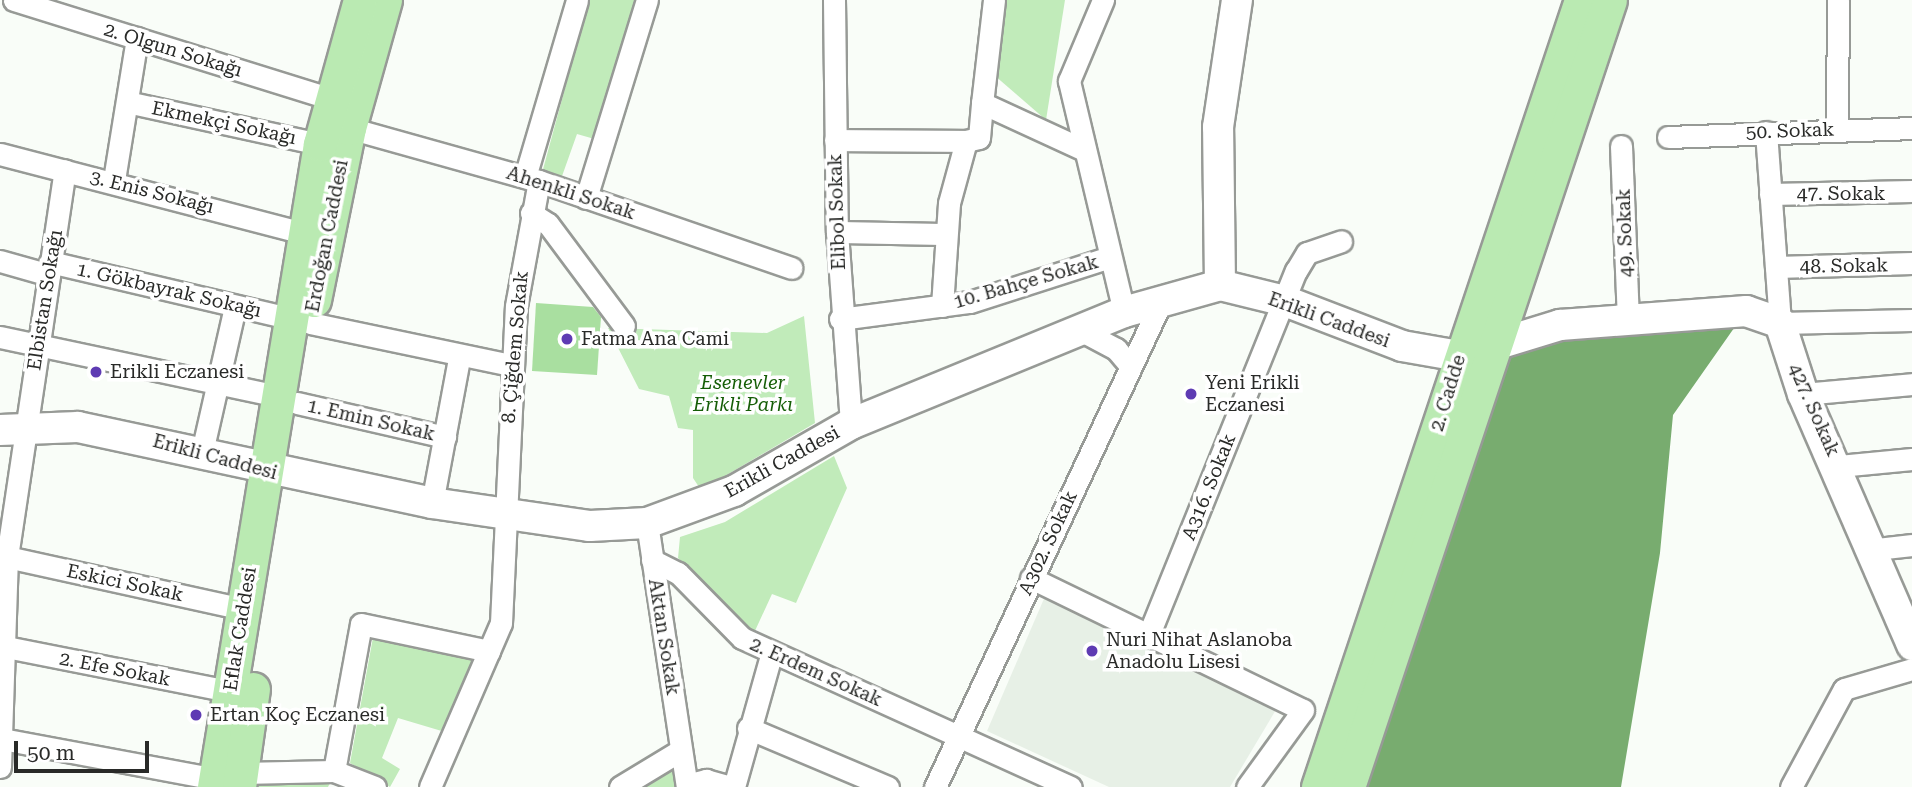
<!DOCTYPE html>
<meta charset="utf-8">
<style>
body{margin:0}
#map{position:relative;width:1912px;height:787px;overflow:hidden;background:#f9fdf8;font-family:"Roboto Serif",serif}
div>[style]{position:absolute}
.built>*{inset:0;background:#e7f0e6}
.green>*{inset:0;background:#c1ebba}
.water>*{inset:0;background:#78ac6f}
.building>*{inset:0;background:#a9dfa0}
.roads{filter:drop-shadow(2px 0 #979a96) drop-shadow(-2px 0 #979a96) drop-shadow(0 2px #979a96) drop-shadow(0 -2px #979a96)}
.minor>*{height:21px;margin:-10.5px;padding:0 10.5px;transform-origin:10.5px;border-radius:10.5px;background:#fff}
.secondary>*{height:30px;margin:-15px;padding:0 15px;transform-origin:15px;border-radius:15px;background:#fff}
.primary>*{height:33px;margin:-16.5px;padding:0 16.5px;transform-origin:16.5px;border-radius:16.5px;background:#baeab2}
.dots>*{width:19px;height:19px;translate:-50% -50%;box-sizing:border-box;border:4px solid #fff;border-radius:50%}
span{translate:-50% -50%;white-space:nowrap;text-align:center;line-height:1.15;-webkit-text-stroke:7px #fff;paint-order:stroke}
.street-label{font-size:19px;color:#292a28}
.poi-label{font-size:19px;color:#292a28}
.left{translate:0 -50%;text-align:left}
.park-label{font-size:19px;color:#165e07;font-style:italic}
.scale{position:absolute;left:14px;top:741px;width:135px;height:32px;box-sizing:border-box;border:4px solid #292a28;border-top:0;padding-left:9px;font-size:21px;line-height:24px;white-space:nowrap;color:#292a28;-webkit-text-stroke:5px #fff;paint-order:stroke}
</style>
<div id="map">
<div class="built">
<i style="clip-path:polygon(1046px 594px,1277px 708px,1230px 787px,1109px 787px,987px 731px)"></i>
</div>
<div class="green">
<i style="clip-path:polygon(589px 0,640px 0,598px 140px,577px 134px,561px 179px,542px 173px)"></i>
<i style="clip-path:polygon(1001px 0,1065px 0,1046px 120px,994px 75px)"></i>
<i style="clip-path:polygon(804px 316px,815px 423px,701px 490px,693px 478px,693px 430px,678px 428px,669px 396px,639px 389px,608px 328px,767px 333px)"></i>
<i style="clip-path:polygon(834px 456px,847px 488px,796px 603px,772px 594px,754px 633px,678px 558px,680px 537px,725px 522px)"></i>
<i style="clip-path:polygon(374px 632px,469px 652px,478px 663px,445px 732px,398px 718px,382px 758px,400px 769px,390px 787px,350px 763px)"></i>
<i style="clip-path:polygon(677px 768px,680px 787px,644px 787px)"></i>
<i style="clip-path:polygon(330px 783px,328px 787px,251px 787px,251px 785px)"></i>
</div>
<div class="water">
<i style="clip-path:polygon(1746px 311px,1673px 415px,1660px 553px,1621px 787px,1343px 787px,1492px 345px)"></i>
</div>
<div class="building">
<i style="clip-path:polygon(536px 303px,593px 307px,601px 317px,597px 375px,532px 371px)"></i>
</div>
<div class="roads">
<div class="minor">
<i style="left:14px;top:0;width:332px;rotate:17.3deg"></i>
<i style="left:834px;top:0;width:232px;rotate:89.3deg"></i>
<i style="left:837px;top:232px;width:193px;rotate:85.8deg"></i>
<i style="left:994px;top:0;width:104px;rotate:96.6deg"></i>
<i style="left:982px;top:103px;width:110px;rotate:24.7deg"></i>
<i style="left:1103px;top:0;width:88px;rotate:112.8deg"></i>
<i style="left:1069px;top:81px;width:237px;rotate:76.6deg"></i>
<i style="left:127px;top:102px;width:198px;rotate:12.3deg"></i>
<i style="left:349px;top:128px;width:197px;rotate:15.6deg"></i>
<i style="left:539px;top:181px;width:267px;rotate:19deg"></i>
<i style="left:1837px;top:130px;width:130px;rotate:-89.6deg"></i>
<i style="left:1766px;top:132px;width:192px;rotate:85.8deg"></i>
<i style="left:1780px;top:323px;width:132px;rotate:-1.3deg"></i>
<i style="left:1668px;top:137px;width:244px;rotate:-2.1deg"></i>
<i style="left:835px;top:140px;width:131px;rotate:0.4deg"></i>
<i style="left:1621px;top:146px;width:173px;rotate:87.7deg"></i>
<i style="left:0;top:154px;width:314px;rotate:14.6deg"></i>
<i style="left:525px;top:177px;width:184px;rotate:-73.6deg"></i>
<i style="left:114px;top:180px;width:144px;rotate:-80.8deg"></i>
<i style="left:1770px;top:194px;width:142px;rotate:-1.2deg"></i>
<i style="left:586px;top:198px;width:207px;rotate:-72.9deg"></i>
<i style="left:531px;top:213px;width:20px;rotate:33deg"></i>
<i style="left:548px;top:224px;width:127px;rotate:53.3deg"></i>
<i style="left:837px;top:232px;width:108px;rotate:1.1deg"></i>
<i style="left:0;top:261px;width:51px;rotate:15.9deg"></i>
<i style="left:50px;top:262px;width:244px;rotate:13.2deg"></i>
<i style="left:1776px;top:267px;width:136px;rotate:-1.7deg"></i>
<i style="left:942px;top:306px;width:103px;rotate:-86.1deg"></i>
<i style="left:949px;top:203px;width:64px;rotate:-74.7deg"></i>
<i style="left:966px;top:141px;width:13px;rotate:-13deg"></i>
<i style="left:979px;top:138px;width:35px;rotate:-85deg"></i>
<i style="left:840px;top:319px;width:131px;rotate:-7.5deg"></i>
<i style="left:970px;top:302px;width:147px;rotate:-17.8deg"></i>
<i style="left:310px;top:323px;width:205px;rotate:11.8deg"></i>
<i style="left:1080px;top:330px;width:41px;rotate:27.8deg"></i>
<i style="left:1116px;top:349px;width:23px;rotate:50deg"></i>
<i style="left:0;top:337px;width:284px;rotate:12deg"></i>
<i style="left:1803px;top:394px;width:109px;rotate:-5.2deg"></i>
<i style="left:297px;top:403px;width:152px;rotate:12.9deg"></i>
<i style="left:202px;top:452px;width:149px;rotate:-77.2deg"></i>
<i style="left:1839px;top:466px;width:73px;rotate:-5.5deg"></i>
<i style="left:432px;top:503px;width:147px;rotate:-79.4deg"></i>
<i style="left:647px;top:523px;width:267px;rotate:81.4deg"></i>
<i style="left:1868px;top:550px;width:44px;rotate:-6.5deg"></i>
<i style="left:7px;top:557px;width:242px;rotate:12.4deg"></i>
<i style="left:652px;top:560px;width:29px;rotate:27deg"></i>
<i style="left:678px;top:573px;width:91px;rotate:45.4deg"></i>
<i style="left:742px;top:638px;width:361px;rotate:24.4deg"></i>
<i style="left:1031px;top:578px;width:302px;rotate:25.9deg"></i>
<i style="left:1303px;top:710px;width:95px;rotate:126deg"></i>
<i style="left:1149px;top:634px;width:392px;rotate:-68deg"></i>
<i style="left:1296px;top:271px;width:21px;rotate:-59deg"></i>
<i style="left:1307px;top:253px;width:36px;rotate:-19deg"></i>
<i style="left:1px;top:646px;width:232px;rotate:11.2deg"></i>
<i style="left:748px;top:728px;width:152px;rotate:22.9deg"></i>
<i style="left:2px;top:739px;width:217px;rotate:10.6deg"></i>
<i style="left:0;top:767px;width:210px;rotate:-88.1deg"></i>
<i style="left:7px;top:557px;width:391px;rotate:-81.5deg"></i>
<i style="left:334px;top:771px;width:149px;rotate:-79.6deg"></i>
<i style="left:361px;top:624px;width:131px;rotate:11.9deg"></i>
<i style="left:241px;top:773px;width:93px;rotate:-1.2deg"></i>
<i style="left:334px;top:771px;width:44px;rotate:21.3deg"></i>
<i style="left:687px;top:785px;width:20px;rotate:-15deg"></i>
<i style="left:706px;top:780px;width:25px;rotate:16deg"></i>
<i style="left:430px;top:787px;width:179px;rotate:-66.6deg"></i>
<i style="left:501px;top:623px;width:317px;rotate:-87.3deg"></i>
<i style="left:516px;top:306px;width:127px;rotate:-79.6deg"></i>
<i style="left:620px;top:787px;width:71px;rotate:-31.2deg"></i>
<i style="left:734px;top:787px;width:140px;rotate:-74.3deg"></i>
<i style="left:935px;top:787px;width:537px;rotate:-65.01deg"></i>
<i style="left:1791px;top:787px;width:111px;rotate:-61.6deg"></i>
<i style="left:1844px;top:689px;width:71px;rotate:-16.4deg"></i>
</div>
<div class="secondary">
<i style="left:1220px;top:285px;width:158px;rotate:-90.7deg"></i>
<i style="left:1218px;top:127px;width:128px;rotate:-81.5deg"></i>
<i style="left:0;top:430px;width:78px;rotate:-2.2deg"></i>
<i style="left:78px;top:427px;width:362px;rotate:12.1deg"></i>
<i style="left:432px;top:503px;width:160px;rotate:8.3deg"></i>
<i style="left:590px;top:526px;width:57px;rotate:-3deg"></i>
<i style="left:647px;top:523px;width:93px;rotate:-20.2deg"></i>
<i style="left:734px;top:491px;width:135px;rotate:-29.8deg"></i>
<i style="left:851px;top:424px;width:295px;rotate:-22.3deg"></i>
<i style="left:1124px;top:312px;width:100px;rotate:-15.7deg"></i>
<i style="left:1220px;top:285px;width:67px;rotate:13.8deg"></i>
<i style="left:1285px;top:301px;width:125px;rotate:21deg"></i>
<i style="left:1402px;top:346px;width:58px;rotate:10deg"></i>
<i style="left:1459px;top:356px;width:106px;rotate:-17.1deg"></i>
<i style="left:1560px;top:325px;width:187px;rotate:-4.3deg"></i>
<i style="left:1746px;top:311px;width:36px;rotate:19deg"></i>
<i style="left:1780px;top:323px;width:75px;rotate:72.1deg"></i>
<i style="left:1803px;top:394px;width:274px;rotate:66.5deg"></i>
</div>
<div class="primary">
<i style="left:314px;top:300px;width:176px;rotate:-78.5deg"></i>
<i style="left:349px;top:128px;width:133px;rotate:-74.3deg"></i>
<i style="left:214px;top:787px;width:652px;rotate:-80.64deg"></i>
<i style="left:320px;top:144px;width:149px;rotate:-74.5deg"></i>
<i style="left:239px;top:787px;width:99px;rotate:-81.9deg"></i>
<i style="left:1318px;top:787px;width:830px;rotate:-71.52deg"></i>
<i style="left:1348px;top:787px;width:829px;rotate:-71.59deg"></i>
</div>
</div>
<div class="dots">
<i style="left:567px;top:339px;background:#5e3bb3"></i>
<i style="left:96px;top:372px;background:#5e3bb3"></i>
<i style="left:1191px;top:394px;background:#5e3bb3"></i>
<i style="left:1092px;top:651px;background:#5e3bb3"></i>
<i style="left:196px;top:715px;background:#5e3bb3"></i>
</div>
<div class="street-label">
<span style="left:173px;top:50px;rotate:17deg">2. Olgun Sokağı</span>
<span style="left:224px;top:123px;rotate:12deg">Ekmekçi Sokağı</span>
<span style="left:1790px;top:131px;rotate:-2deg">50. Sokak</span>
<span style="left:152px;top:192px;rotate:14deg">3. Enis Sokağı</span>
<span style="left:571px;top:193px;rotate:18deg">Ahenkli Sokak</span>
<span style="left:1841px;top:194px">47. Sokak</span>
<span style="left:837px;top:212px;rotate:-92deg">Elibol Sokak</span>
<span style="left:1625px;top:233px;rotate:-92deg">49. Sokak</span>
<span style="left:327px;top:236px;rotate:-79deg">Erdoğan Caddesi</span>
<span style="left:1844px;top:266px;rotate:-1deg">48. Sokak</span>
<span style="left:1026px;top:282px;rotate:-16deg">10. Bahçe Sokak</span>
<span style="left:169px;top:290px;rotate:13deg">1. Gökbayrak Sokağı</span>
<span style="left:45px;top:300px;rotate:-81deg">Elbistan Sokağı</span>
<span style="left:1329px;top:320px;rotate:20deg">Erikli Caddesi</span>
<span style="left:515px;top:347px;rotate:-85deg">8. Çiğdem Sokak</span>
<span style="left:1448px;top:393px;rotate:-73deg">2. Cadde</span>
<span style="left:1814px;top:410px;rotate:66deg">427. Sokak</span>
<span style="left:371px;top:420px;rotate:13deg">1. Emin Sokak</span>
<span style="left:215px;top:457px;rotate:15deg">Erikli Caddesi</span>
<span style="left:782px;top:462px;rotate:-29deg">Erikli Caddesi</span>
<span style="left:1209px;top:487px;rotate:-68deg">A316. Sokak</span>
<span style="left:1048px;top:543px;rotate:-65deg">A302. Sokak</span>
<span style="left:125px;top:583px;rotate:12deg">Eskici Sokak</span>
<span style="left:240px;top:629px;rotate:-81deg">Eflak Caddesi</span>
<span style="left:664px;top:637px;rotate:81deg">Aktan Sokak</span>
<span style="left:115px;top:669px;rotate:11deg">2. Efe Sokak</span>
<span style="left:816px;top:672px;rotate:24deg">2. Erdem Sokak</span>
</div>
<div class="poi-label">
<span class="left" style="left:581px;top:339px">Fatma Ana Cami</span>
<span class="left" style="left:110px;top:372px">Erikli Eczanesi</span>
<span class="left" style="left:1205px;top:394px">Yeni Erikli<br>Eczanesi</span>
<span class="left" style="left:1106px;top:651px">Nuri Nihat Aslanoba<br>Anadolu Lisesi</span>
<span class="left" style="left:210px;top:715px">Ertan Koç Eczanesi</span>
</div>
<div class="park-label">
<span style="left:743px;top:394px">Esenevler<br>Erikli Parkı</span>
</div>
<div class="scale">50 m</div>
</div>
